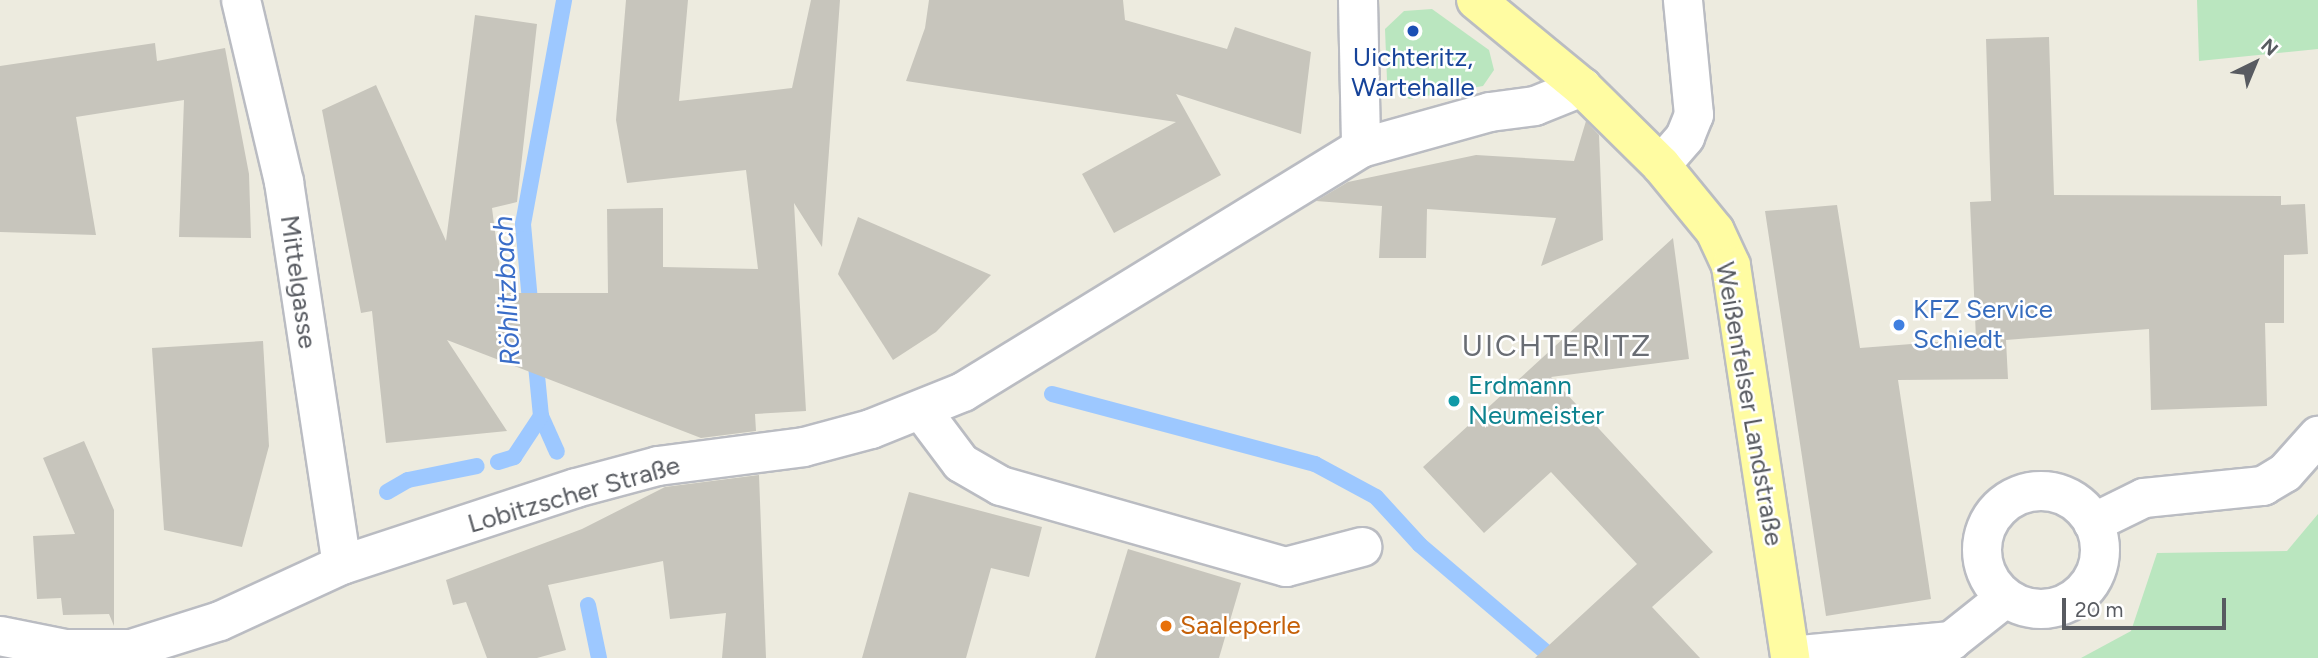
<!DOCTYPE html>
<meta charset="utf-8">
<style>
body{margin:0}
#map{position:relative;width:2318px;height:658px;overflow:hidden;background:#edebdf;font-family:Figtree,sans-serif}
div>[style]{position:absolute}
.green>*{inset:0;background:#bae6bf}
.stream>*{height:16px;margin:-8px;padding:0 8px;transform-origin:8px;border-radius:8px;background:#9dc8ff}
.building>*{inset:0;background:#c7c5bc}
.roads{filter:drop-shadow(2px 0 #babcc2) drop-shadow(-2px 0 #babcc2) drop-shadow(0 2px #babcc2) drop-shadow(0 -2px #babcc2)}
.minor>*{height:38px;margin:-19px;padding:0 19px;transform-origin:19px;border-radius:19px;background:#fff}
.minor>.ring{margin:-19px;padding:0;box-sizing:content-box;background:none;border:38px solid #fff;border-radius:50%}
.major>*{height:38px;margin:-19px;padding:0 19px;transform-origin:19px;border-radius:19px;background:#fffca2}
.dots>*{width:19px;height:19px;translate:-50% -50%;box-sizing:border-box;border:4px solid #fff;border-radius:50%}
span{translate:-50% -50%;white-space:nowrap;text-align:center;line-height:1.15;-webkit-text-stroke:5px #fff;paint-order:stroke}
.transit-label{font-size:26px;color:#164399}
.street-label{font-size:26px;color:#585b61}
.shop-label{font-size:26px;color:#366cbe}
.left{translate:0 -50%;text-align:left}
.culture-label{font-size:26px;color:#0d838f}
.food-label{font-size:26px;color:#c56008}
.water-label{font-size:28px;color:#3a6dc8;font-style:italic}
.quarter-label{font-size:30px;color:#696d74;letter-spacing:2px}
.north{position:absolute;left:2220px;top:28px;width:70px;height:70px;-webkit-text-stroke:5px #fff;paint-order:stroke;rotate:43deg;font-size:19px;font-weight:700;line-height:28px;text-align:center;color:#585b61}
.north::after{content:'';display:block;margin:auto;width:24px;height:32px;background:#585b61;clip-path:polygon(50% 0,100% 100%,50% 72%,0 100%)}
.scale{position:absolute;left:2062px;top:598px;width:164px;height:32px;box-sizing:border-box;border:4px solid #585b61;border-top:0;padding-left:9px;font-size:21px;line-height:24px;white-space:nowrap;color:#585b61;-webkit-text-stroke:5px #fff;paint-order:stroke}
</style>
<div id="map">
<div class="green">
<i style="clip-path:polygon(2197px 0,2318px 0,2318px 49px,2199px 61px)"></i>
<i style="clip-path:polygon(1432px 9px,1489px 50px,1494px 70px,1483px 86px,1409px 99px,1387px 80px,1385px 29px,1404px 11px)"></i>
<i style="clip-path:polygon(2318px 514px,2318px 658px,2081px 658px,2131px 631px,2157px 553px,2287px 551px)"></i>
</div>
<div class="stream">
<i style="left:531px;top:312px;width:88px;rotate:-95.2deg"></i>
<i style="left:523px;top:224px;width:228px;rotate:-79.6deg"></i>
<i style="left:535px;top:355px;width:61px;rotate:84.4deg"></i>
<i style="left:541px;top:416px;width:39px;rotate:66deg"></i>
<i style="left:1052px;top:394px;width:272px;rotate:14.9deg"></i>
<i style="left:1315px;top:464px;width:69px;rotate:28.4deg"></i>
<i style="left:1376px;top:497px;width:65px;rotate:47.5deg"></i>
<i style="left:1420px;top:545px;width:175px;rotate:40.4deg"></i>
<i style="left:498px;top:462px;width:17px;rotate:-17deg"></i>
<i style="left:514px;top:457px;width:49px;rotate:-56.6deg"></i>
<i style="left:387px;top:492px;width:24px;rotate:-30deg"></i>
<i style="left:408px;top:480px;width:70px;rotate:-11.5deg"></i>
<i style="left:588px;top:605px;width:54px;rotate:78.3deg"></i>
</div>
<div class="building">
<i style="clip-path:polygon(626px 0,688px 0,679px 101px,792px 88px,811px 0,840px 0,822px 247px,794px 203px,806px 411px,755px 414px,756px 431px,701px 438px,447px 340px,507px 431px,386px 443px,372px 311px,361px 313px,322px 110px,376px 85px,446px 241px,475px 15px,537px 24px,517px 202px,492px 208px,503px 293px,608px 293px,607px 209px,663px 208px,663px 267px,758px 269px,746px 170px,627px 183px,616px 120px)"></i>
<i style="clip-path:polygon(929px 0,1123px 0,1125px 20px,1227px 49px,1235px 27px,1311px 52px,1301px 134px,1176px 94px,1221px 175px,1114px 233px,1082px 174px,1176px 122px,906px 81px,925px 28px)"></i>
<i style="clip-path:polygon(2049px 37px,2054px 195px,2281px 196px,2281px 205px,2305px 204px,2308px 254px,2284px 255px,2284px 323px,2265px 323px,2267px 406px,2151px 410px,2149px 329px,2006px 340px,2008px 379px,1898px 380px,1931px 599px,1826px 616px,1765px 211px,1837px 205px,1860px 348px,1976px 339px,1970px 202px,1991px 201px,1986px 39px)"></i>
<i style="clip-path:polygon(155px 43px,157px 61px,225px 48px,249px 174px,251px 238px,179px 237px,184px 100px,76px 117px,96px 235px,0 232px,0 66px)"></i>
<i style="clip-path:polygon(1586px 121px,1599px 135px,1603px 240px,1541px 266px,1556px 218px,1427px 209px,1426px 258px,1379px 258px,1382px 206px,1316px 201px,1348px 182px,1476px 155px,1574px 161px)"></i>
<i style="clip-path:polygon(858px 217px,991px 275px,936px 332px,893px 360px,838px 274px)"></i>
<i style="clip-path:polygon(1673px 238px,1689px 359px,1551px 377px,1713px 552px,1652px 607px,1700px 658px,1535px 658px,1637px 564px,1551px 472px,1484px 533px,1423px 467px)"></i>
<i style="clip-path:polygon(263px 341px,269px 446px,242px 547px,164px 530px,152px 348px)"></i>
<i style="clip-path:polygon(84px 441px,114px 510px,114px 626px,109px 614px,63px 615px,61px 598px,37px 599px,33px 536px,75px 534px,43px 458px)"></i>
<i style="clip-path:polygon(759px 475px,766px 658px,722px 658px,726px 613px,670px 619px,663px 561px,548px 585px,566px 650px,537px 658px,487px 658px,466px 602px,453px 605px,446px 580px,582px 529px,665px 487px)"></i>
<i style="clip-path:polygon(909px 492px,1042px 527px,1029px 577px,991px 568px,966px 658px,862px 658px)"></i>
<i style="clip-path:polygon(1128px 549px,1241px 583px,1219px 658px,1095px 658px)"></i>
</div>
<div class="roads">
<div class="minor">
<i style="left:241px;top:0;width:187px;rotate:76.7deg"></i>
<i style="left:284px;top:182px;width:387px;rotate:81.4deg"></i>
<i style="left:1358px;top:0;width:148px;rotate:88.8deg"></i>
<i style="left:1661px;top:165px;width:37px;rotate:-49deg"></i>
<i style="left:1685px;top:137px;width:24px;rotate:-68deg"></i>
<i style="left:1694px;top:115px;width:116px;rotate:-95.5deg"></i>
<i style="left:922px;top:411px;width:65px;rotate:53.1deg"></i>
<i style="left:961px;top:463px;width:46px;rotate:29.9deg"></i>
<i style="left:1001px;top:486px;width:296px;rotate:15.9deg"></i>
<i style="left:1286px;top:567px;width:79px;rotate:-14.7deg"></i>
<i class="ring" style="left:1982px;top:491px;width:80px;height:80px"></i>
<i style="left:2093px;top:523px;width:57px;rotate:-26.1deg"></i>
<i style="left:2144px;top:498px;width:120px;rotate:-5.8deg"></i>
<i style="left:2263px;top:486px;width:26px;rotate:-31deg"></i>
<i style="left:2285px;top:473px;width:50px;rotate:-48.3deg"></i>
<i style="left:0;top:636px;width:66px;rotate:11.3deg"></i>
<i style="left:65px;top:649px;width:66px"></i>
<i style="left:131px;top:649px;width:93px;rotate:-17.5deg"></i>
<i style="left:220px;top:621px;width:134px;rotate:-24.7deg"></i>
<i style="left:342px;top:565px;width:246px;rotate:-18.2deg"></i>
<i style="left:576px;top:488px;width:85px;rotate:-15deg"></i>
<i style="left:658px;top:466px;width:147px;rotate:-7.4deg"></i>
<i style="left:804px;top:447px;width:69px;rotate:-15deg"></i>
<i style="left:871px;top:429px;width:99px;rotate:-21.9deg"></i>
<i style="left:963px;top:392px;width:467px;rotate:-31.5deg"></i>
<i style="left:1361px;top:148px;width:134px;rotate:-15.6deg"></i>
<i style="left:1490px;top:112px;width:45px;rotate:-7.6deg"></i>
<i style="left:1535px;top:106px;width:51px;rotate:-22deg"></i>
<i style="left:1790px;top:656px;width:162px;rotate:-5.3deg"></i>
<i style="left:1951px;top:641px;width:69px;rotate:-38.5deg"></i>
</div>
<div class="major">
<i style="left:1476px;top:0;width:137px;rotate:39.4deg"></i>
<i style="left:1582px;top:87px;width:111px;rotate:44.6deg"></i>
<i style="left:1661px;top:165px;width:85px;rotate:50.7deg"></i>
<i style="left:1715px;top:231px;width:38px;rotate:65deg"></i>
<i style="left:1731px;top:266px;width:396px;rotate:81.4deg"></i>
</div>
</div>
<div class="dots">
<i style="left:1413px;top:31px;background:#1a4fb4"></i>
<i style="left:1899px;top:325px;background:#3f7fe0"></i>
<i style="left:1454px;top:401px;background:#0f9aa8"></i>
<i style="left:1166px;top:626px;background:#e8710a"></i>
</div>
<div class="transit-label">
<span style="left:1413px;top:73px">Uichteritz,<br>Wartehalle</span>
</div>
<div class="street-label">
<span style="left:298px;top:282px;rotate:82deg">Mittelgasse</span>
<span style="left:1749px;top:404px;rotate:80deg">Weißenfelser Landstraße</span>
<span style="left:574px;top:495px;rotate:-16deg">Lobitzscher Straße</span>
</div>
<div class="shop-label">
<span class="left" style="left:1913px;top:325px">KFZ Service<br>Schiedt</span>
</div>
<div class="culture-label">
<span class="left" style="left:1468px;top:401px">Erdmann<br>Neumeister</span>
</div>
<div class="food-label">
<span class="left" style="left:1180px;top:626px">Saaleperle</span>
</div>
<div class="water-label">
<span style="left:506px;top:291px;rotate:-93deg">Röhlitzbach</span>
</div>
<div class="quarter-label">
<span style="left:1557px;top:346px">UICHTERITZ</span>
</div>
<div class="north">N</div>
<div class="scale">20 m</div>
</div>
